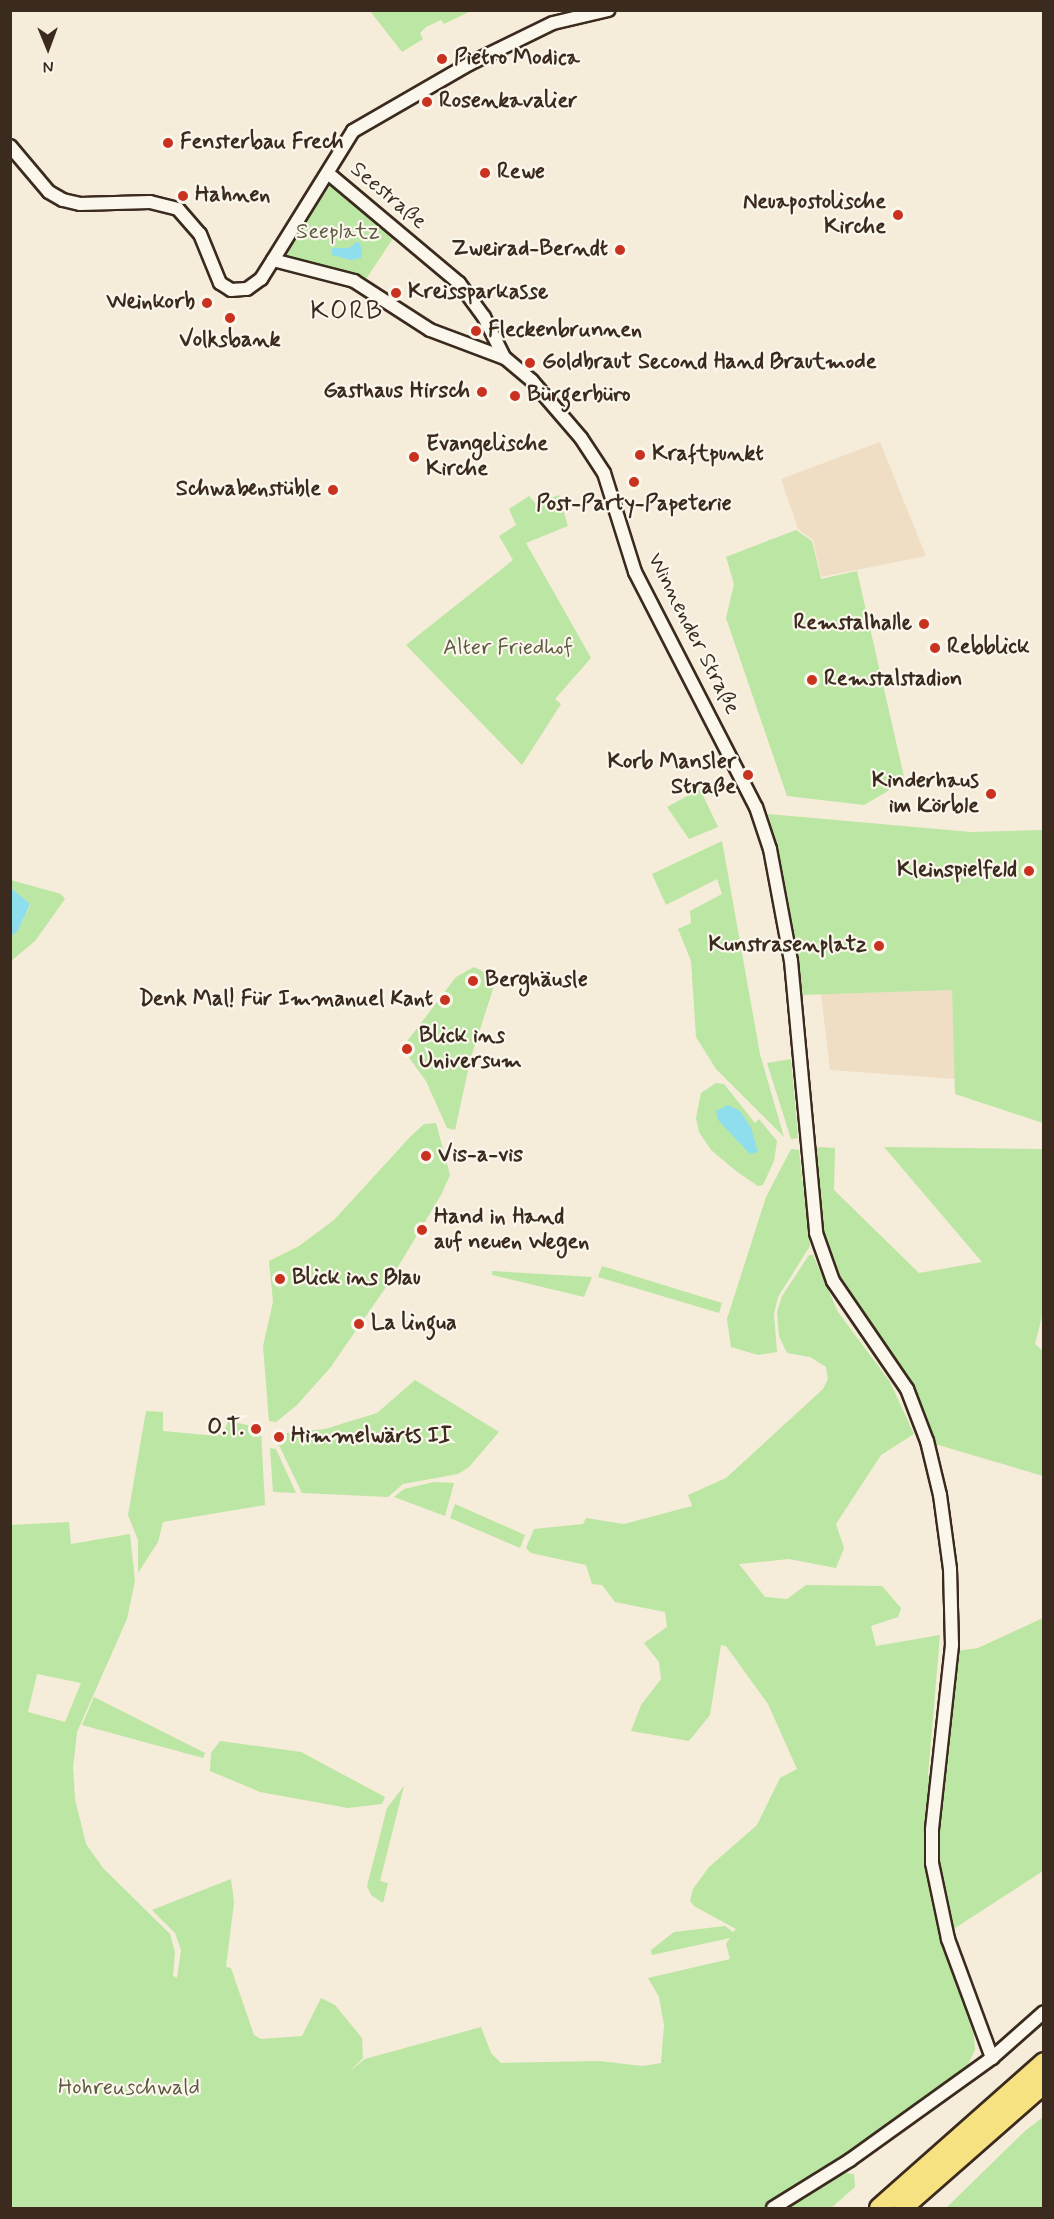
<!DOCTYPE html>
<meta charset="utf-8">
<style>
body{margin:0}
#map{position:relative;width:1054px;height:2219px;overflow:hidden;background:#f6ecda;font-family:Mynerve,sans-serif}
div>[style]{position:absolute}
.built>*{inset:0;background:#efdec4}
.green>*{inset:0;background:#bbe6a3}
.water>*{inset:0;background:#8fdeed}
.roads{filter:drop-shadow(2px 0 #3b2a1e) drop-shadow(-2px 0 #3b2a1e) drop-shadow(0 2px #3b2a1e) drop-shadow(0 -2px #3b2a1e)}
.minor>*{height:12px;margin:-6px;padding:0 6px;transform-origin:6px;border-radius:6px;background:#fbf7ec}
.highway>*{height:18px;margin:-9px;padding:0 9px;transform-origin:9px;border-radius:9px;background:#f7e281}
.dots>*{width:16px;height:16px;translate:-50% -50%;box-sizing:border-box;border:3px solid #fbf7ec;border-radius:50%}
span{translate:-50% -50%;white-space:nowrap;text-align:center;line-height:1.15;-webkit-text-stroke:4.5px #fbf7ec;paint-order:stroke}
.poi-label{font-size:22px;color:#3b2a1e;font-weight:700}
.left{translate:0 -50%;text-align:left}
.right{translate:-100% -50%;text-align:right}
.street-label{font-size:22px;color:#3b2a1e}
.park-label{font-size:22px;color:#5b593f}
.quarter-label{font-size:26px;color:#3b2a1e;letter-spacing:1.5px}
.frame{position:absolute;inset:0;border:12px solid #3b2a1e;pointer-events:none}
.north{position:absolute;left:18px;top:18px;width:60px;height:60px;-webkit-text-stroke:4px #fbf7ec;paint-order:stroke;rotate:179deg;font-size:16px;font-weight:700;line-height:24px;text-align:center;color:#3b2a1e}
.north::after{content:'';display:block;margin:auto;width:21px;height:27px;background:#3b2a1e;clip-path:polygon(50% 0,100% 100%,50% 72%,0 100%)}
</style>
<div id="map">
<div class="built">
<i style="clip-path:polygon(880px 442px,926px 556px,821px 577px,813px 540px,798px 529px,781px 479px)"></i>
<i style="clip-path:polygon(952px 990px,955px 1079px,830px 1070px,821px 994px)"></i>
</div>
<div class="green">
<i style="clip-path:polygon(370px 11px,471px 11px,444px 24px,441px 20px,426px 27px,420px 33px,423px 39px,402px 52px)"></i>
<i style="clip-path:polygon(330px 186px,342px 190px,394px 237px,366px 279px,326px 265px,290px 261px,284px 253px)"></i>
<i style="clip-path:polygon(559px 495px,568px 526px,526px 543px,591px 658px,555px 699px,561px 704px,522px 765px,406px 645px,513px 560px,499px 536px,516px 525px,509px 509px,529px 496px,536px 504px)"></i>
<i style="clip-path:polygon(796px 530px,812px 541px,821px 579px,857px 571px,905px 781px,864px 805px,787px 796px,726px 618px,734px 584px,726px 557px)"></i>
<i style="clip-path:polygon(700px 789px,718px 827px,689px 839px,667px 807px)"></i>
<i style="clip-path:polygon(768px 814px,971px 832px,1043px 830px,1043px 1123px,955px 1094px,952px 990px,801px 995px)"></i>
<i style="clip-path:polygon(722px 841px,760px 1054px,784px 1137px,716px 1069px,696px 1037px,691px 961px,678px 929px,691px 923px,690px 911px,722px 894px,717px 879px,666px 905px,652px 874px)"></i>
<i style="clip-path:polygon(11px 880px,61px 894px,65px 899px,35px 941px,11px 961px,10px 936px,18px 931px,30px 905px,11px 888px)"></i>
<i style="clip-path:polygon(474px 967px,490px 975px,493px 989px,471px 1057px,455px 1130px,447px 1128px,426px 1081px,402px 1048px,456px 977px)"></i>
<i style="clip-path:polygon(791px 1059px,798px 1138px,791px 1139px,767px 1063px)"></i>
<i style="clip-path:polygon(716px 1083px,724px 1084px,755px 1123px,759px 1119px,777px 1141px,774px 1161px,763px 1185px,758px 1186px,736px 1171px,711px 1150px,699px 1132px,696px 1118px,701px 1093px)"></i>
<i style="clip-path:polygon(436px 1123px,450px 1175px,441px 1195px,384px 1290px,330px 1368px,297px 1405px,276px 1422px,269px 1421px,263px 1346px,273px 1302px,269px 1261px,299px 1246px,334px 1220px,410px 1137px,424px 1124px)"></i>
<i style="clip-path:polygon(819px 1147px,835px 1148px,834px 1190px,919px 1273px,982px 1262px,884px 1147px,1043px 1149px,1044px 1308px,1035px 1344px,1043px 1351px,1043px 1476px,935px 1444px,916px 1391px,842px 1288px,821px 1233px,814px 1152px)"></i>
<i style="clip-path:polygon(791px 1149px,799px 1150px,810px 1246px,778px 1297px,774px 1314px,777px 1352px,758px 1355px,731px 1347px,727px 1319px,766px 1197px)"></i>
<i style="clip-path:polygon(evenodd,809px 1255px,813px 1255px,838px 1312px,890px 1382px,914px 1434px,881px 1455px,836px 1524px,844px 1548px,836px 1568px,789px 1559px,739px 1564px,765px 1597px,787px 1599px,806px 1585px,882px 1586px,901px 1608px,898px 1617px,871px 1626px,876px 1646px,940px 1635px,928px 1776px,945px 1777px,957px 1651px,978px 1648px,1043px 1618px,1043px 1871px,955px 1928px,945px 1951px,974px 2035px,975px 2050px,967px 2067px,847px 2154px,763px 2208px,11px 2208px,10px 1525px,69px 1522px,71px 1544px,130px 1534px,135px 1581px,127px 1619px,77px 1732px,73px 1768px,75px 1799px,86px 1844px,103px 1868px,170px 1934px,175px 1952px,173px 1976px,177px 1978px,181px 1950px,175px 1933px,152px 1910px,231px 1879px,234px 1902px,226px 1967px,231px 1968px,254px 2035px,261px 2039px,302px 2036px,321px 1998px,335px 2005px,362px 2038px,363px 2058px,349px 2072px,365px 2059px,481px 2027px,491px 2053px,501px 2063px,599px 2061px,642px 2066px,661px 2063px,664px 2025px,659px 1997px,648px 1978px,730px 1959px,726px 1944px,730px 1938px,652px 1955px,651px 1950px,674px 1932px,725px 1926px,733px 1932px,736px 1929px,694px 1906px,690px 1901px,693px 1889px,709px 1867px,757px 1825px,780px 1778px,797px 1769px,768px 1704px,726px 1646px,721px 1645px,710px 1715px,689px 1741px,631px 1731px,641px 1705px,661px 1679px,659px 1662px,644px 1643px,667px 1627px,665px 1612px,615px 1602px,602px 1585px,592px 1584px,586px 1565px,531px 1553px,526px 1548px,534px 1529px,583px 1524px,586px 1518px,624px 1524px,692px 1506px,688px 1495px,726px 1478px,823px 1389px,828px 1379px,826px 1367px,810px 1357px,787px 1353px,779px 1336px,777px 1312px,782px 1296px,809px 1255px,37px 1674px,81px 1683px,65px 1722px,28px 1712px,37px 1674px)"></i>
<i style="clip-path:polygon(602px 1266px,722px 1303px,719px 1313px,598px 1277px)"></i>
<i style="clip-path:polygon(492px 1271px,592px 1277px,584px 1297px,492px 1275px)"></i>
<i style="clip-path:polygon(415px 1380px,499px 1432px,469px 1467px,458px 1474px,403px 1484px,388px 1497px,302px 1493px,275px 1437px,277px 1434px,325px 1429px,377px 1413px)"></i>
<i style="clip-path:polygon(146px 1411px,163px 1412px,163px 1431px,217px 1436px,224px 1432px,228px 1421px,257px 1427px,261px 1431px,265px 1505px,163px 1522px,158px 1542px,138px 1573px,138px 1540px,128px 1515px)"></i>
<i style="clip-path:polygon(270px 1448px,276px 1449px,296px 1493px,273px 1492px)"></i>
<i style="clip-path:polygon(434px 1482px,454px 1483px,445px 1516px,394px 1497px,404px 1489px)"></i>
<i style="clip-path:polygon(455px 1504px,525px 1535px,520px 1548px,450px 1518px)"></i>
<i style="clip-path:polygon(94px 1697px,205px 1753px,203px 1758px,82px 1725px)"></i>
<i style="clip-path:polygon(220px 1741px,301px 1752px,385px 1797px,382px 1804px,348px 1808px,260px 1792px,210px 1771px,211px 1753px)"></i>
<i style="clip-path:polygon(404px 1786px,380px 1881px,388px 1883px,383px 1903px,371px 1895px,367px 1886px,387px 1808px)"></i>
<i style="clip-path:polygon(1043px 2117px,1043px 2208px,946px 2208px,1025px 2131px)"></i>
<i style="clip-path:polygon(845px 2173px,854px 2174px,855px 2187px,831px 2208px,788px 2208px)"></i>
</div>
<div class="water">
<i style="clip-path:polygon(358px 241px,362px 248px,361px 258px,351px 260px,332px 255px,332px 248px,349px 248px)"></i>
<i style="clip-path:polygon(11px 888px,30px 904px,18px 931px,11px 936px)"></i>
<i style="clip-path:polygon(728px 1105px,740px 1111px,751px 1128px,758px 1152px,750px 1154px,718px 1120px,716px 1111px)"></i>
</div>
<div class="roads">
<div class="minor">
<i style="left:10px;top:146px;width:60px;rotate:49.7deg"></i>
<i style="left:49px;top:192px;width:16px;rotate:30deg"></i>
<i style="left:63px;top:200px;width:17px;rotate:13deg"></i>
<i style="left:80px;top:204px;width:70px;rotate:-1.6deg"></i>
<i style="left:150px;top:202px;width:29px;rotate:14deg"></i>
<i style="left:178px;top:209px;width:33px;rotate:49deg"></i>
<i style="left:200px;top:234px;width:53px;rotate:67.8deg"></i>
<i style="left:220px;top:283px;width:13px;rotate:32deg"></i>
<i style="left:231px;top:290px;width:16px;rotate:-4deg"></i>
<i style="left:247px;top:289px;width:17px;rotate:-36deg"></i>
<i style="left:261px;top:279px;width:22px;rotate:-58deg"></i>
<i style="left:273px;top:260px;width:152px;rotate:-58.2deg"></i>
<i style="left:353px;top:131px;width:134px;rotate:-30deg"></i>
<i style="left:469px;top:64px;width:93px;rotate:-26deg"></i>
<i style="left:553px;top:23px;width:57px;rotate:-13.3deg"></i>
<i style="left:329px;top:174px;width:170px;rotate:40deg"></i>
<i style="left:459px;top:283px;width:42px;rotate:53.7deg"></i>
<i style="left:484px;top:317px;width:45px;rotate:63.4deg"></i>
<i style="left:273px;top:260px;width:84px;rotate:14.5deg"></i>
<i style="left:354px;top:281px;width:90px;rotate:32.8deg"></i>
<i style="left:430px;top:330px;width:80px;rotate:20.5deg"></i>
<i style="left:505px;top:358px;width:35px;rotate:40deg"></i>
<i style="left:532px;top:381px;width:75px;rotate:49.3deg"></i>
<i style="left:581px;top:438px;width:42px;rotate:56.7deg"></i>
<i style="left:604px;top:473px;width:104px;rotate:72.6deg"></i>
<i style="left:635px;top:572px;width:264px;rotate:62.8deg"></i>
<i style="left:756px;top:807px;width:44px;rotate:71.6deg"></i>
<i style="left:770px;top:849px;width:114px;rotate:79.4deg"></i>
<i style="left:791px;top:961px;width:273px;rotate:84.7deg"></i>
<i style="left:816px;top:1233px;width:51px;rotate:70.5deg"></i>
<i style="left:833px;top:1281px;width:131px;rotate:55.6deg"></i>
<i style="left:907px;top:1389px;width:56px;rotate:69deg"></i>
<i style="left:927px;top:1441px;width:56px;rotate:76.5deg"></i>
<i style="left:940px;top:1495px;width:75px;rotate:82.3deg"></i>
<i style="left:950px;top:1569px;width:76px;rotate:88.5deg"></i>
<i style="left:952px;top:1645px;width:186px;rotate:96.2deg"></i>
<i style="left:932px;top:1830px;width:33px;rotate:90deg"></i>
<i style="left:932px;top:1863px;width:78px;rotate:78.1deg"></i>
<i style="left:948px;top:1939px;width:127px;rotate:69.7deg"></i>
<i style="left:773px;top:2208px;width:91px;rotate:-31.9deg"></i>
<i style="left:850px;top:2160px;width:175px;rotate:-35.7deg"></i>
<i style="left:992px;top:2058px;width:69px;rotate:-41.5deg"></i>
</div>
<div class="highway">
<i style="left:879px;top:2208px;width:220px;rotate:-41.5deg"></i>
<i style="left:903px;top:2208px;width:188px;rotate:-41.3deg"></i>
</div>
</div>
<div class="dots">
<i style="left:442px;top:59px;background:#c8321e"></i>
<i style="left:427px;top:102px;background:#c8321e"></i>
<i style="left:168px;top:143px;background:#c8321e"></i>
<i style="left:485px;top:173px;background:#c8321e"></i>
<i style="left:183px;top:196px;background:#c8321e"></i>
<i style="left:898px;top:215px;background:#c8321e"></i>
<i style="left:620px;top:250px;background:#c8321e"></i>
<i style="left:396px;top:293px;background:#c8321e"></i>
<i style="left:207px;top:303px;background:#c8321e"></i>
<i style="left:230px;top:318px;background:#c8321e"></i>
<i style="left:476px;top:331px;background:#c8321e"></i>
<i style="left:530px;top:363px;background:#c8321e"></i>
<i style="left:482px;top:392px;background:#c8321e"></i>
<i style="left:515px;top:396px;background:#c8321e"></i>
<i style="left:640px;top:455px;background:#c8321e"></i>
<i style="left:414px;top:457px;background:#c8321e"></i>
<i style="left:634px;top:482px;background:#c8321e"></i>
<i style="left:333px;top:490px;background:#c8321e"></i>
<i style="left:924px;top:624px;background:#c8321e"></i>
<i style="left:935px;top:648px;background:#c8321e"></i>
<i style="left:812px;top:680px;background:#c8321e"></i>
<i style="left:748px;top:775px;background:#c8321e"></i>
<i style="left:991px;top:794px;background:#c8321e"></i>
<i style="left:1029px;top:871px;background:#c8321e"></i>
<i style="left:879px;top:946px;background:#c8321e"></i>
<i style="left:473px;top:981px;background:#c8321e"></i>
<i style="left:445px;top:1000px;background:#c8321e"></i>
<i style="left:407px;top:1049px;background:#c8321e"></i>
<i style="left:426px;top:1156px;background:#c8321e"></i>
<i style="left:422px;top:1230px;background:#c8321e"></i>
<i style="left:280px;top:1279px;background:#c8321e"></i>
<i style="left:359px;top:1324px;background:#c8321e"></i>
<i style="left:256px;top:1429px;background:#c8321e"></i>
<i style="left:279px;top:1437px;background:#c8321e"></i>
</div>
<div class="poi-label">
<span class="left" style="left:454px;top:59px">Pietro Modica</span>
<span class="left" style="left:439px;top:102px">Rosenkavalier</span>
<span class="left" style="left:180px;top:143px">Fensterbau Frech</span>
<span class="left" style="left:497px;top:173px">Rewe</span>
<span class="left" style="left:195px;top:196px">Hahnen</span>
<span class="right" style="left:886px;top:215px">Neuapostolische<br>Kirche</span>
<span class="right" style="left:608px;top:250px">Zweirad-Berndt</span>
<span class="left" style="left:408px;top:293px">Kreissparkasse</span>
<span class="right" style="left:195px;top:303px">Weinkorb</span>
<span class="left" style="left:488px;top:331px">Fleckenbrunnen</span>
<span style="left:230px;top:341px">Volksbank</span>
<span class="left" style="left:542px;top:363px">Goldbraut Second Hand Brautmode</span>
<span class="right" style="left:470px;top:392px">Gasthaus Hirsch</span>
<span class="left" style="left:527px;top:396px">Bürgerbüro</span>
<span class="left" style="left:426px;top:457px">Evangelische<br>Kirche</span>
<span class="left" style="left:652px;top:455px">Kraftpunkt</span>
<span class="right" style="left:321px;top:490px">Schwabenstüble</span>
<span style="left:634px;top:505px">Post-Party-Papeterie</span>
<span class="right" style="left:912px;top:624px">Remstalhalle</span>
<span class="left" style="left:947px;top:648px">Rebblick</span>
<span class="left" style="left:824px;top:680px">Remstalstadion</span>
<span class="right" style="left:736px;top:775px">Korb Mansler<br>Straße</span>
<span class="right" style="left:979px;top:794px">Kinderhaus<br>im Körble</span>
<span class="right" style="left:1017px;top:871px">Kleinspielfeld</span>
<span class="right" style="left:867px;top:946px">Kunstrasenplatz</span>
<span class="left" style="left:485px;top:981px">Berghäusle</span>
<span class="right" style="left:433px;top:1000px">Denk Mal! Für Immanuel Kant</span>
<span class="left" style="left:419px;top:1049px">Blick ins<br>Universum</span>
<span class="left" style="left:438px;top:1156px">Vis-a-vis</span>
<span class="left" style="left:434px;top:1230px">Hand in Hand<br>auf neuen Wegen</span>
<span class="left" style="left:292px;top:1279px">Blick ins Blau</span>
<span class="left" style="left:371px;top:1324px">La lingua</span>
<span class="right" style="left:244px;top:1429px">O.T.</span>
<span class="left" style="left:291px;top:1437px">Himmelwärts II</span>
</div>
<div class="street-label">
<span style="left:388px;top:196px;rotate:40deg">Seestraße</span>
<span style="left:693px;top:634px;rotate:63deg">Winnender Straße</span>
</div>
<div class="park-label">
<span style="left:338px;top:233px">Seeplatz</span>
<span style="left:508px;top:649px">Alter Friedhof</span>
<span style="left:129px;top:2089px">Hohreuschwald</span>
</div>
<div class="quarter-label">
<span style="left:347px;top:313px">KORB</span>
</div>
<div class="frame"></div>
<div class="north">N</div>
</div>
